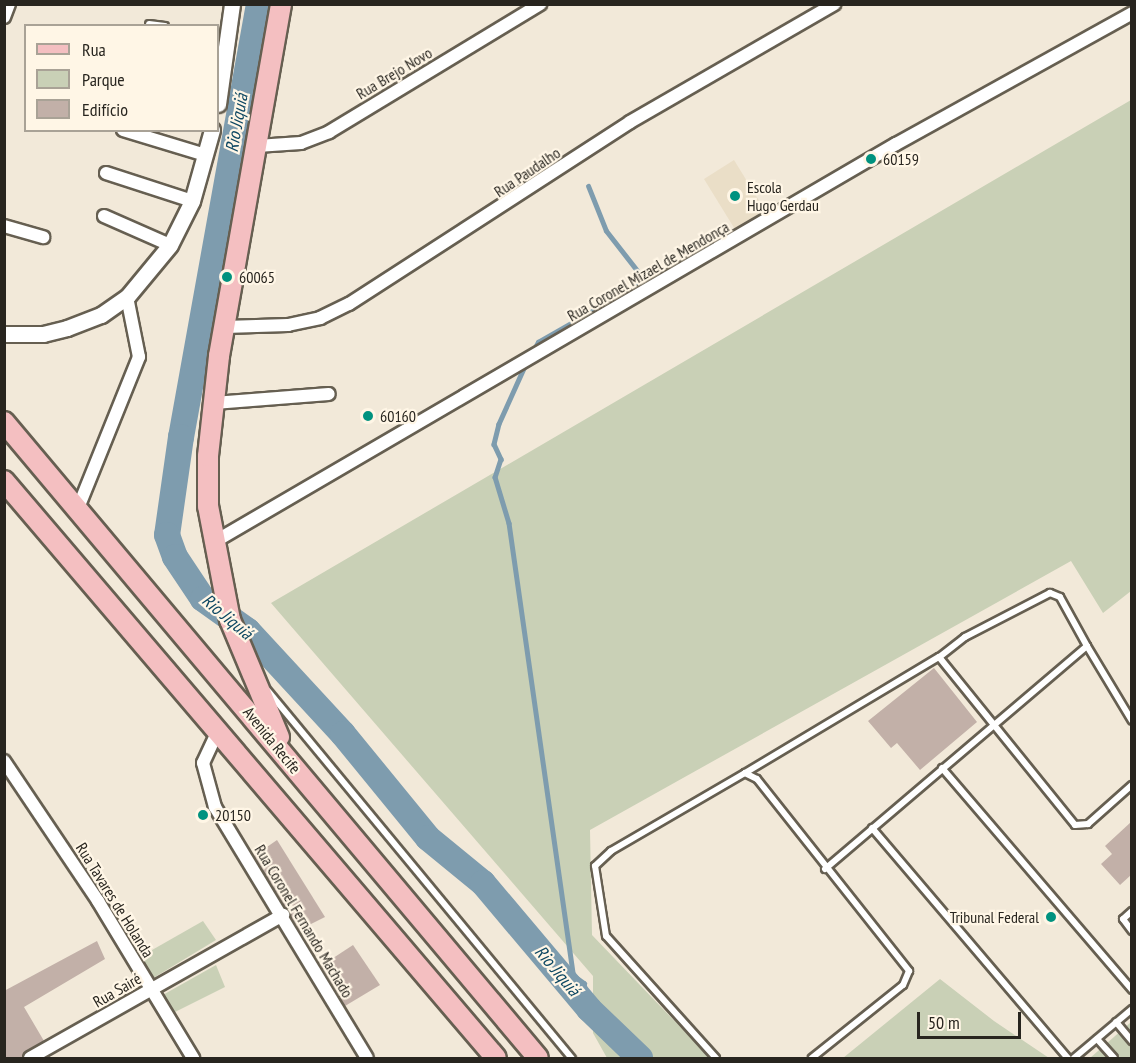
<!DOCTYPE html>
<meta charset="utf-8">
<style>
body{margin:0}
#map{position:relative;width:1136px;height:1063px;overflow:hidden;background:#f2e9d9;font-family:"PT Sans Narrow",sans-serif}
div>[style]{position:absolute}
.built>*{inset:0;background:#eadec7}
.green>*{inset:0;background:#c9d0b6}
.stream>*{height:4.5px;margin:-2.25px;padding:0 2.25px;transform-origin:2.25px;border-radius:2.25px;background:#7e9cae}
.river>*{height:26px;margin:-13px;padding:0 13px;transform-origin:13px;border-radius:13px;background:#7e9cae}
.building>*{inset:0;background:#c2b0a8}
.roads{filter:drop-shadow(2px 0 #665f51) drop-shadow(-2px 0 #665f51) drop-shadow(0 2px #665f51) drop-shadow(0 -2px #665f51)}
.service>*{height:6px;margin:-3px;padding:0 3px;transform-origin:3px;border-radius:3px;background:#fff}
.minor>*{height:12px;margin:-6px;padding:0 6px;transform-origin:6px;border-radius:6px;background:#fff}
.tertiary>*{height:15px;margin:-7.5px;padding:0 7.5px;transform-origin:7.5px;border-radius:7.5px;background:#fff}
.primary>*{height:20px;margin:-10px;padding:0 10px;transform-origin:10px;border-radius:10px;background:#f4bfc1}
.dots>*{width:16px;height:16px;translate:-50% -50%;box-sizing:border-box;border:3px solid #fff6e6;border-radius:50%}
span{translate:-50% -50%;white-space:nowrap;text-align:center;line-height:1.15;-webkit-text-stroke:4.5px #fff6e6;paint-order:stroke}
.street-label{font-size:16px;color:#28251f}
.poi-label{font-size:16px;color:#28251f}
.left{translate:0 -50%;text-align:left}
.right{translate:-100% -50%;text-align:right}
.water-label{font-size:18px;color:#0d4762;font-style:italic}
.frame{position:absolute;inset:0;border:6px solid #28251f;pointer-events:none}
.legend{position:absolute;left:24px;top:24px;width:195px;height:108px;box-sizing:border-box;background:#fff6e6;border:2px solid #a9a296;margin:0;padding:8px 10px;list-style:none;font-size:18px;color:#28251f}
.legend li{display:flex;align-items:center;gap:12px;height:30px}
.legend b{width:30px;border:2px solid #a9a296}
.scale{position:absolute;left:917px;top:1012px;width:104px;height:27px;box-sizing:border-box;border:3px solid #28251f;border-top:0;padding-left:8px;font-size:18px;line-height:21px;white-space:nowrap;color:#28251f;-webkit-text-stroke:4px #fff6e6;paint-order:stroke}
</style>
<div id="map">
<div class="built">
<i style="clip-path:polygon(734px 160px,766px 212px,736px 231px,704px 179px)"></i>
</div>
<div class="green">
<i style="clip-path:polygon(1131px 100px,1131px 591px,1103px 613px,1071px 561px,590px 830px,592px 935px,710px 1058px,607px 1058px,593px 1033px,593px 976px,271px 603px)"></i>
<i style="clip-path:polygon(203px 921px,216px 940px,150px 980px,138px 958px)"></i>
<i style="clip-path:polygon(216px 965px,225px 987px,173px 1013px,161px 996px)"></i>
<i style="clip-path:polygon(940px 979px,994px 1021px,1049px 1058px,843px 1058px)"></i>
<i style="clip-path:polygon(1131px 1022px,1131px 1058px,1090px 1058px)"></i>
</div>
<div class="stream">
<i style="left:533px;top:351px;width:10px;rotate:-61deg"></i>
<i style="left:538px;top:342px;width:123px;rotate:-29.7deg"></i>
<i style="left:645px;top:281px;width:63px;rotate:-128deg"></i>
<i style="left:606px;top:231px;width:48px;rotate:-111.8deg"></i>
<i style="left:526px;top:364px;width:66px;rotate:114.2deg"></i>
<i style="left:499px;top:424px;width:21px;rotate:104deg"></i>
<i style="left:494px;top:444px;width:17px;rotate:65deg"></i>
<i style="left:501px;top:459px;width:19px;rotate:108deg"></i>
<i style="left:495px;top:477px;width:48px;rotate:73.1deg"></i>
<i style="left:509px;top:523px;width:457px;rotate:81.9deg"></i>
<i style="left:573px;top:975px;width:14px;rotate:36deg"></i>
<i style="left:584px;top:983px;width:26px;rotate:79deg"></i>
</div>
<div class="river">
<i style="left:259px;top:4px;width:440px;rotate:100.2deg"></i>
<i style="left:181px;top:437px;width:99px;rotate:98.1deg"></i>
<i style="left:167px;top:535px;width:23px;rotate:70deg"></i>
<i style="left:175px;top:557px;width:50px;rotate:56.3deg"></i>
<i style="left:203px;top:599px;width:55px;rotate:35.4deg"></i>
<i style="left:248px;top:631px;width:140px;rotate:47.3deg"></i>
<i style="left:343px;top:734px;width:134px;rotate:50.7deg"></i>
<i style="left:428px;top:838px;width:71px;rotate:39.3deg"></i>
<i style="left:483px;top:883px;width:165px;rotate:49.9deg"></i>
<i style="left:589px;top:1009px;width:71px;rotate:43.9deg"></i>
</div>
<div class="building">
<i style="clip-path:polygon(934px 668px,977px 722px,920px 770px,897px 743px,891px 748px,868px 721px)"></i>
<i style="clip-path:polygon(1131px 822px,1131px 875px,1120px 885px,1101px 864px,1112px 854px,1105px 846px)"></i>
<i style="clip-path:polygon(277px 840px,325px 917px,299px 930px,254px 856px)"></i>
<i style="clip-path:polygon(97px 941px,105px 959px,24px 1007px,44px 1041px,21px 1059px,4px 1059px,4px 991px)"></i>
<i style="clip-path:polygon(353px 945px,380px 985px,345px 1006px,321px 966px)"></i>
</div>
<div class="roads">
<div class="service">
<i style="left:149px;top:24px;width:16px;rotate:7deg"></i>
<i style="left:1087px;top:646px;width:56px;rotate:-118.9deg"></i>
<i style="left:1060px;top:597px;width:11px;rotate:-158deg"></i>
<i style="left:1050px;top:593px;width:96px;rotate:152.6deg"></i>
<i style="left:965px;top:637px;width:33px;rotate:142deg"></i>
<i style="left:939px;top:657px;width:216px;rotate:51deg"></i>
<i style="left:1075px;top:825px;width:13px;rotate:-4deg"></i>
<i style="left:1088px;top:824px;width:59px;rotate:-41.6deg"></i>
<i style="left:268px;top:691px;width:477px;rotate:50.4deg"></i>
<i style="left:942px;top:768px;width:292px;rotate:49.4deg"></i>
<i style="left:745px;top:773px;width:226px;rotate:-30.9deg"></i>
<i style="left:872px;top:828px;width:302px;rotate:49.6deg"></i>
<i style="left:825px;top:869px;width:344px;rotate:-40.4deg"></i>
<i style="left:1087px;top:646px;width:87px;rotate:59deg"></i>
<i style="left:1132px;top:911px;width:12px;rotate:138deg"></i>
<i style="left:1123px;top:919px;width:15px;rotate:53deg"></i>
<i style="left:1116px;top:1022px;width:25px;rotate:50deg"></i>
<i style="left:1097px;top:1039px;width:25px;rotate:48deg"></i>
<i style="left:716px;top:1058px;width:164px;rotate:-132deg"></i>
<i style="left:606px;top:936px;width:71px;rotate:-98.9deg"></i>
<i style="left:595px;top:866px;width:22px;rotate:-43deg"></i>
<i style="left:611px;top:851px;width:155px;rotate:-30.2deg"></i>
<i style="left:745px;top:773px;width:13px;rotate:27deg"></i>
<i style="left:757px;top:779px;width:245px;rotate:51.6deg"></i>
<i style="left:909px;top:971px;width:15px;rotate:113deg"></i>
<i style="left:903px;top:985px;width:117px;rotate:141.3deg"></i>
<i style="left:1074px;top:1058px;width:76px;rotate:-40.2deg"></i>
</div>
<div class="minor">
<i style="left:4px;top:17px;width:14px;rotate:-69deg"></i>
<i style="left:123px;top:130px;width:87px;rotate:16.8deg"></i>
<i style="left:257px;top:146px;width:44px;rotate:-3.9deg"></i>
<i style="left:301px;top:143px;width:30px;rotate:-21deg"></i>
<i style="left:329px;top:132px;width:247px;rotate:-31.2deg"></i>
<i style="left:106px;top:173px;width:90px;rotate:18deg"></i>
<i style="left:104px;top:216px;width:72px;rotate:23.7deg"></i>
<i style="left:4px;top:226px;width:41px;rotate:15.8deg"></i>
<i style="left:225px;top:327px;width:63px;rotate:-1.8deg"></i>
<i style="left:288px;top:325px;width:33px;rotate:-12deg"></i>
<i style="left:320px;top:318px;width:32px;rotate:-26deg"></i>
<i style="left:349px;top:304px;width:335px;rotate:-32.9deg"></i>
<i style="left:630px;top:122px;width:236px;rotate:-30deg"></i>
<i style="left:214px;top:403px;width:115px;rotate:-4.5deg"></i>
<i style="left:78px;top:508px;width:163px;rotate:-68deg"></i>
<i style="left:139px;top:357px;width:61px;rotate:-101.3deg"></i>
<i style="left:214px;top:542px;width:790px;rotate:-30.27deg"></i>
<i style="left:896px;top:144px;width:270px;rotate:-29deg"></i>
<i style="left:217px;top:733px;width:33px;rotate:115deg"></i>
<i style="left:203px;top:763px;width:46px;rotate:74.7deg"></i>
<i style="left:215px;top:807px;width:293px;rotate:58.8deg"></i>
<i style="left:4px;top:761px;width:169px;rotate:56.1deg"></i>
<i style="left:98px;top:901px;width:184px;rotate:58.8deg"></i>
<i style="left:30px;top:1058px;width:291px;rotate:-29.5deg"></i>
</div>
<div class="tertiary">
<i style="left:218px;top:104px;width:101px;rotate:-82deg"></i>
<i style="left:4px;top:334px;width:39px"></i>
<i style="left:43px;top:334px;width:25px;rotate:-14deg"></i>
<i style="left:67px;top:328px;width:36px;rotate:-21deg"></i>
<i style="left:101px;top:315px;width:32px;rotate:-35deg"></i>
<i style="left:127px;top:297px;width:67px;rotate:-50.4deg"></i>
<i style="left:170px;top:245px;width:49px;rotate:-63.4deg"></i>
<i style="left:192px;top:201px;width:74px;rotate:-74.3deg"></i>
</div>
<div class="primary">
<i style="left:4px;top:422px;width:830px;rotate:49.98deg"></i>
<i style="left:4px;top:481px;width:758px;rotate:49.55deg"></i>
<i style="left:279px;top:737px;width:127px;rotate:-112.7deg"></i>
<i style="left:230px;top:620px;width:116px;rotate:-100.9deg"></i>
<i style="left:208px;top:506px;width:50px;rotate:-90deg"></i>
<i style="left:208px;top:456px;width:101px;rotate:-83.7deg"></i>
<i style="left:219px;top:356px;width:357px;rotate:-80deg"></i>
</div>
</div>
<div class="dots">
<i style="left:871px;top:159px;background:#00927f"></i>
<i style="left:735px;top:196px;background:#00927f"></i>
<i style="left:227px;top:277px;background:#00927f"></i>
<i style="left:368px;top:416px;background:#00927f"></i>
<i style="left:203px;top:815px;background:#00927f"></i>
<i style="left:1051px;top:917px;background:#00927f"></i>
</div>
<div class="street-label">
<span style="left:394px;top:73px;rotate:-31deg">Rua Brejo Novo</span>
<span style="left:527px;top:172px;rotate:-34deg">Rua Paudalho</span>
<span style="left:648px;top:271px;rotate:-30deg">Rua Coronel Mizael de Mendonça</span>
<span style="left:272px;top:740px;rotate:51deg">Avenida Recife</span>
<span style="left:115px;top:900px;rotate:58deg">Rua Tavares de Holanda</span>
<span style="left:304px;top:921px;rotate:59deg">Rua Coronel Fernando Machado</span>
<span style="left:117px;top:990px;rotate:-30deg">Rua Sairé</span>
</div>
<div class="poi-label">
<span class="left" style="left:883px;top:159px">60159</span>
<span class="left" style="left:747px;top:196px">Escola<br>Hugo Gerdau</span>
<span class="left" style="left:239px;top:277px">60065</span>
<span class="left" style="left:380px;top:416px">60160</span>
<span class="left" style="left:215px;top:815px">20150</span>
<span class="right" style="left:1039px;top:917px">Tribunal Federal</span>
</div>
<div class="water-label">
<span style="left:237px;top:123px;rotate:-80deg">Rio Jiquiá</span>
<span style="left:227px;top:617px;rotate:40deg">Rio Jiquiá</span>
<span style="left:557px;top:971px;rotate:50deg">Rio Jiquiá</span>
</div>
<div class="frame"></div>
<ul class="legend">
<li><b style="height:8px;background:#f4bfc1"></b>Rua</li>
<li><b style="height:16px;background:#c9d0b6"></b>Parque</li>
<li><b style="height:16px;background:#c2b0a8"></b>Edifício</li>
</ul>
<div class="scale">50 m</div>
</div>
